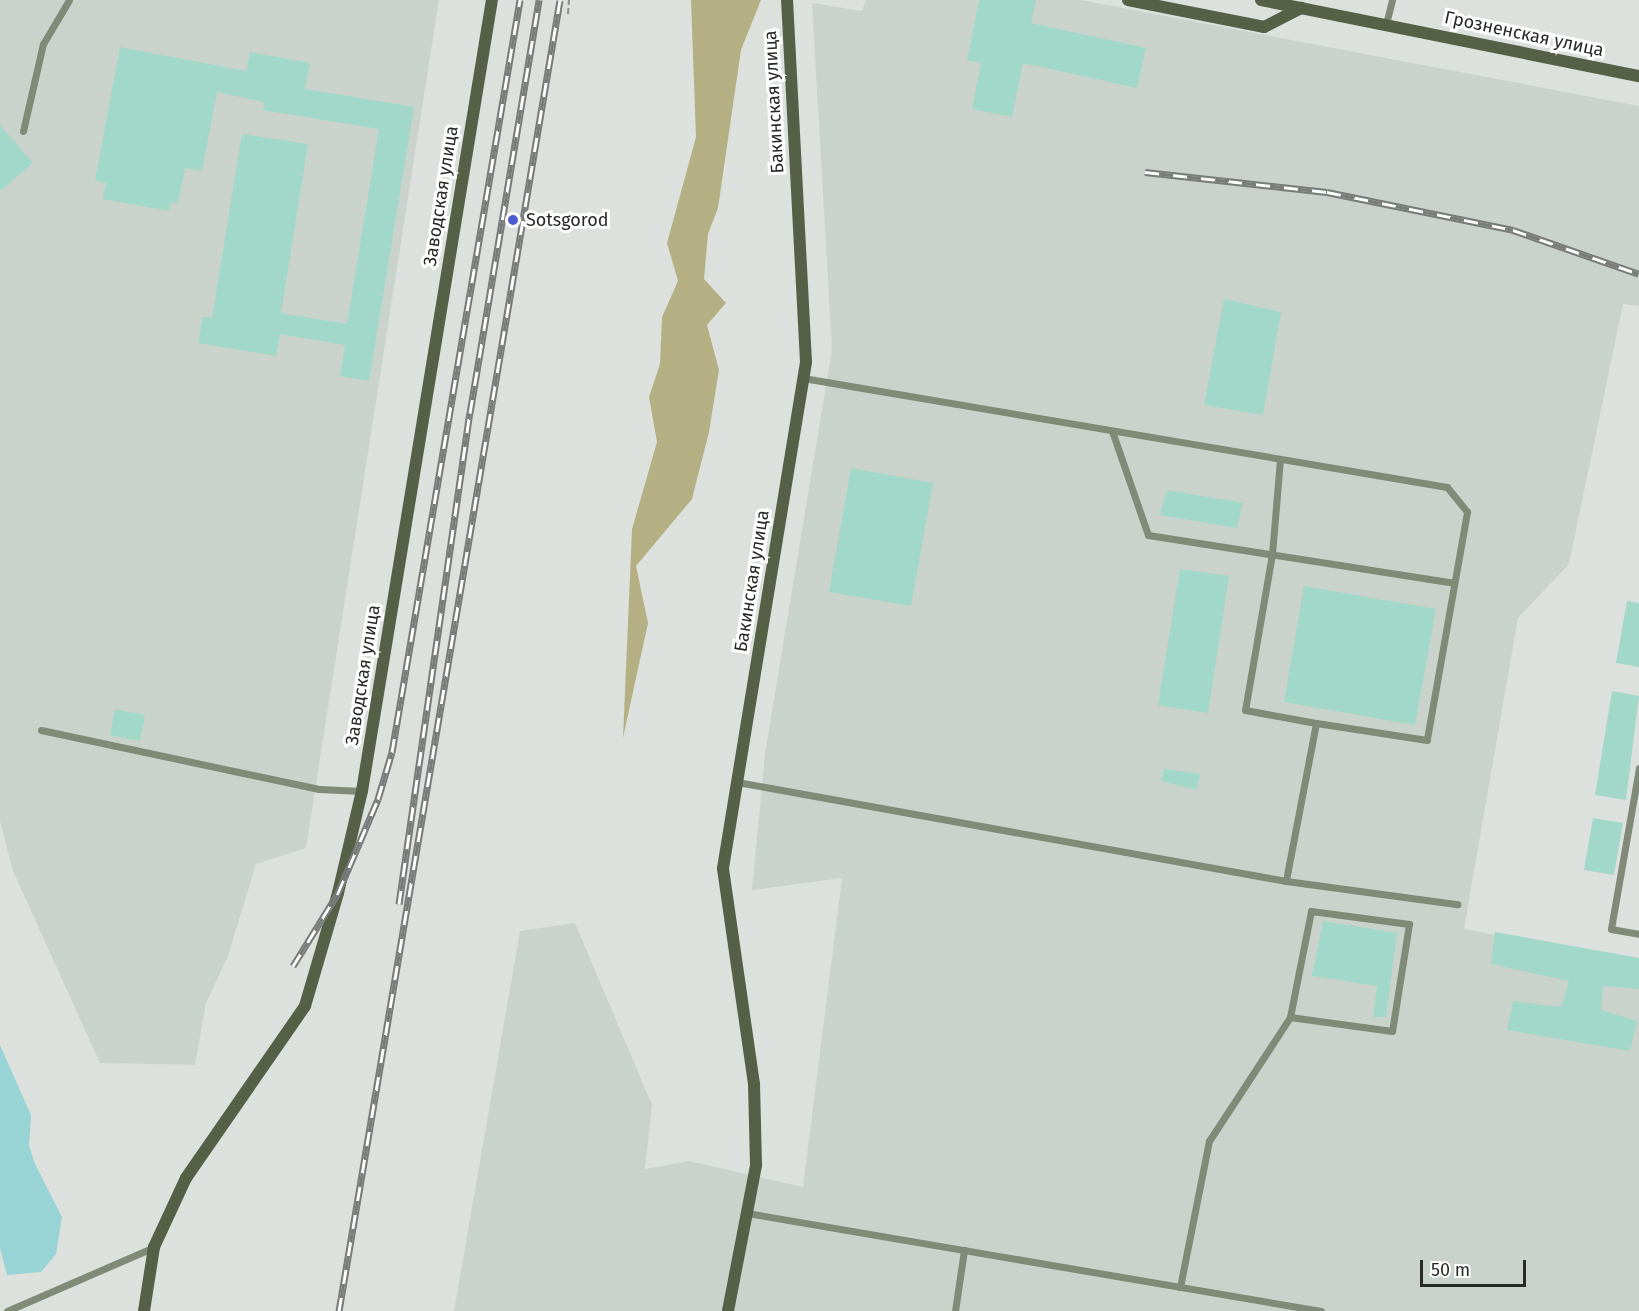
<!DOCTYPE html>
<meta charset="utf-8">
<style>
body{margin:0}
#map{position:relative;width:1639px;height:1311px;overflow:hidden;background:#dce1dd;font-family:"Fira Sans",sans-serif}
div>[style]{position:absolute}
.built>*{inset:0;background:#c9d3cb}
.forest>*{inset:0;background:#b5b084}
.water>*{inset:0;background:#98d3d6}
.building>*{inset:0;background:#a2d8c9}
.path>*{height:2px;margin-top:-1px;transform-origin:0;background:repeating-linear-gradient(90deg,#898d89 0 6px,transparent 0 9px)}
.lane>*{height:7px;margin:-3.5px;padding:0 3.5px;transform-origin:3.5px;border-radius:3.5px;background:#818977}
.secondary>*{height:12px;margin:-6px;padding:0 6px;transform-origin:6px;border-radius:6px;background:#556047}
.rail>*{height:7px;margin-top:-3.5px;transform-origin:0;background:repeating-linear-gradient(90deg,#fff 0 14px,#787b79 0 28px);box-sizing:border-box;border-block:2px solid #787b79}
.dots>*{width:16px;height:16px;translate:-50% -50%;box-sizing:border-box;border:3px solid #fff;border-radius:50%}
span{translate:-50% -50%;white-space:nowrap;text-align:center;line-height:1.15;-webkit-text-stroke:6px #fff;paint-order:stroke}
.street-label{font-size:18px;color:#282a28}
.poi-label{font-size:18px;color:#282a28}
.left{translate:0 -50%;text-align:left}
.scale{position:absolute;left:1420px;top:1260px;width:106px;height:27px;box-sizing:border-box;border:3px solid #282a28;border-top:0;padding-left:8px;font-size:18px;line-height:21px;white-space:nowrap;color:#282a28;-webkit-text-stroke:4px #fff;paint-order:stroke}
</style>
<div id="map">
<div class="built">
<i style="clip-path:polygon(0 0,439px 0,306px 848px,256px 864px,228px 956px,206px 1003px,195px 1065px,100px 1063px,13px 871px,0 821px)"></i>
<i style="clip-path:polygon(866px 0,1081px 0,1639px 106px,1639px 306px,1623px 304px,1569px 564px,1518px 618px,1464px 929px,1639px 961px,1639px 1311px,454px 1311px,520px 931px,575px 923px,652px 1105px,645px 1169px,689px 1161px,803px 1187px,842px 878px,752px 890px,765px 754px,832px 349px,812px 3px,862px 11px)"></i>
</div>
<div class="forest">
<i style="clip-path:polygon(691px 0,761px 0,741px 50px,718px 208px,708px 234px,704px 279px,726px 303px,707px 325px,719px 370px,709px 432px,692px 499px,636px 566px,648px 623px,623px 738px,632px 529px,657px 442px,649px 397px,660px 364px,662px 317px,678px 281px,667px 243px,696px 137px)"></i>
</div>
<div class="water">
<i style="clip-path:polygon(0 1045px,31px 1115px,29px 1146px,35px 1164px,62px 1217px,56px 1254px,41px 1272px,7px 1275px,0 1248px)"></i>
</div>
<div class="building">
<i style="clip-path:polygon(979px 0,1036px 0,1031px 23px,1146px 48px,1137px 88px,1023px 63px,1012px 117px,972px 109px,981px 63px,967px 60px)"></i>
<i style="clip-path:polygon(120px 47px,246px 71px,250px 52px,310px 63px,305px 89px,414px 107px,369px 381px,340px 376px,345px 345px,280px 334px,276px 356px,198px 343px,203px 317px,212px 318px,242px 134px,308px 144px,281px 313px,347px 324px,379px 129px,263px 110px,264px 102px,217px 92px,202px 171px,185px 168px,178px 203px,171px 202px,169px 211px,103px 199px,106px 183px,95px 181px)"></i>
<i style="clip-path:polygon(0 125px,33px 163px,0 191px)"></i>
<i style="clip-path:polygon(1224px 299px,1281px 312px,1263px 415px,1204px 405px)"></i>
<i style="clip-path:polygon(851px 468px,933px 483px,911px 606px,829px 592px)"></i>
<i style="clip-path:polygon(1167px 490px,1243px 503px,1237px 528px,1160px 515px)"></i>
<i style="clip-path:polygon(1180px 569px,1229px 576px,1208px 713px,1158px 705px)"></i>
<i style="clip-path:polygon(1304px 586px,1436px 609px,1415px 725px,1284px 702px)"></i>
<i style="clip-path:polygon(1627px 601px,1639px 603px,1639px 667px,1616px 663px)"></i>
<i style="clip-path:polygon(1612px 691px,1639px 696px,1626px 800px,1595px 795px)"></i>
<i style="clip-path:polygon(115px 709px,145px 715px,140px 741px,110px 735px)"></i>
<i style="clip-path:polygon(1164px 769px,1200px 774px,1197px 790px,1161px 781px)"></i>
<i style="clip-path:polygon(1593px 818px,1623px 823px,1614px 875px,1584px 870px)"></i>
<i style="clip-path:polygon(1323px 921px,1397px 933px,1386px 1017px,1373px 1017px,1377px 986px,1312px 976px)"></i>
<i style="clip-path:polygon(1495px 932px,1639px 958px,1639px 989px,1603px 986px,1601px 1010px,1637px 1021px,1630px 1051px,1507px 1030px,1513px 1001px,1561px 1007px,1569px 981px,1491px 964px)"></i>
</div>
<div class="path">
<i style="left:568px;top:14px;width:14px;rotate:-86deg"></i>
</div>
<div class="lane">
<i style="left:1386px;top:24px;width:25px;rotate:-76deg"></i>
<i style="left:23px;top:131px;width:89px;rotate:-77.1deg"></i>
<i style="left:43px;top:44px;width:51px;rotate:-59.4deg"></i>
<i style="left:803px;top:378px;width:653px;rotate:9.61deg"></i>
<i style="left:1447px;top:487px;width:32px;rotate:51deg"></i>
<i style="left:1467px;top:512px;width:231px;rotate:100deg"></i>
<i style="left:1427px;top:740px;width:112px;rotate:-171.3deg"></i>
<i style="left:1316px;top:723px;width:161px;rotate:100.8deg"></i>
<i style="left:1286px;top:881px;width:173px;rotate:7.7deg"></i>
<i style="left:1112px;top:431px;width:110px;rotate:70.9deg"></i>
<i style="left:1148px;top:535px;width:309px;rotate:8.9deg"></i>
<i style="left:1280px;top:459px;width:95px;rotate:94.8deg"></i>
<i style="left:1272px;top:554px;width:158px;rotate:99.8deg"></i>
<i style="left:1245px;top:710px;width:72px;rotate:10.4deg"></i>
<i style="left:41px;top:730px;width:284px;rotate:12deg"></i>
<i style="left:319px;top:789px;width:43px;rotate:2.7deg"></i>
<i style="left:1639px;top:768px;width:163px;rotate:99.9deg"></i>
<i style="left:1611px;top:929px;width:28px;rotate:10deg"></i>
<i style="left:737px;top:782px;width:558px;rotate:10.22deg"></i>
<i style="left:747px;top:1213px;width:582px;rotate:9.69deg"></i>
<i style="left:1180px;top:1287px;width:149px;rotate:-78.8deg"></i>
<i style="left:1209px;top:1141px;width:148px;rotate:-56.8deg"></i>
<i style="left:1290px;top:1017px;width:108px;rotate:-78.8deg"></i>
<i style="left:1311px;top:911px;width:99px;rotate:7.6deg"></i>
<i style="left:1409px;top:924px;width:108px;rotate:99deg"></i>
<i style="left:1392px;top:1031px;width:103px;rotate:-172.2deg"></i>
<i style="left:7px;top:1311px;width:160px;rotate:-23.5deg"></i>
<i style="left:955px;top:1311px;width:62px;rotate:-81.6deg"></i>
</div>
<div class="secondary">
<i style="left:1128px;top:0;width:139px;rotate:11.2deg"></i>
<i style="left:1264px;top:27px;width:42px;rotate:-27.2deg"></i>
<i style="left:1261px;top:0;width:386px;rotate:11.4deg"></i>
<i style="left:144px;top:1311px;width:65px;rotate:-81.1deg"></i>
<i style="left:154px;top:1247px;width:76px;rotate:-65.1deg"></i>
<i style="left:186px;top:1178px;width:209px;rotate:-55.3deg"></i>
<i style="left:305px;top:1006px;width:118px;rotate:-73.7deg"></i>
<i style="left:338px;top:893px;width:105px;rotate:-76.8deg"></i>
<i style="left:362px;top:791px;width:802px;rotate:-80.67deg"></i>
<i style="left:728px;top:1311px;width:149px;rotate:-79.1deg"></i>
<i style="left:756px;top:1165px;width:81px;rotate:-91.4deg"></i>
<i style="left:754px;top:1084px;width:218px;rotate:-98.2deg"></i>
<i style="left:723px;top:868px;width:513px;rotate:-80.68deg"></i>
<i style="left:806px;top:362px;width:362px;rotate:-93deg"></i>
</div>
<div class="rail">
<i style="left:1145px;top:172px;width:183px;rotate:6.3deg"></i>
<i style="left:1327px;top:192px;width:190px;rotate:11.5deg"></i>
<i style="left:1513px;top:230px;width:133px;rotate:19.2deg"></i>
<i style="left:399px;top:904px;width:496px;rotate:-81.8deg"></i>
<i style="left:470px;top:413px;width:419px;rotate:-80.5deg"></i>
<i style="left:293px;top:966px;width:86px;rotate:-58.3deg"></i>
<i style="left:338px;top:893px;width:102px;rotate:-66.9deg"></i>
<i style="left:378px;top:799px;width:49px;rotate:-73.4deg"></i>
<i style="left:392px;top:752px;width:763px;rotate:-80.34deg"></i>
<i style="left:339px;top:1311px;width:1329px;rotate:-80.43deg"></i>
</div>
<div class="dots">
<i style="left:513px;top:220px;background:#4c5bd1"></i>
</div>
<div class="street-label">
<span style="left:1524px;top:34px;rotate:12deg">Грозненская улица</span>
<span style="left:774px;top:102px;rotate:-93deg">Бакинская улица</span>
<span style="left:441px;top:196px;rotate:-81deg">Заводская улица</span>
<span style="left:752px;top:581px;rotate:-81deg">Бакинская улица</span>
<span style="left:363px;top:675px;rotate:-81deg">Заводская улица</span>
</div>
<div class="poi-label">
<span class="left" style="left:526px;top:220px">Sotsgorod</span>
</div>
<div class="scale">50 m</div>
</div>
